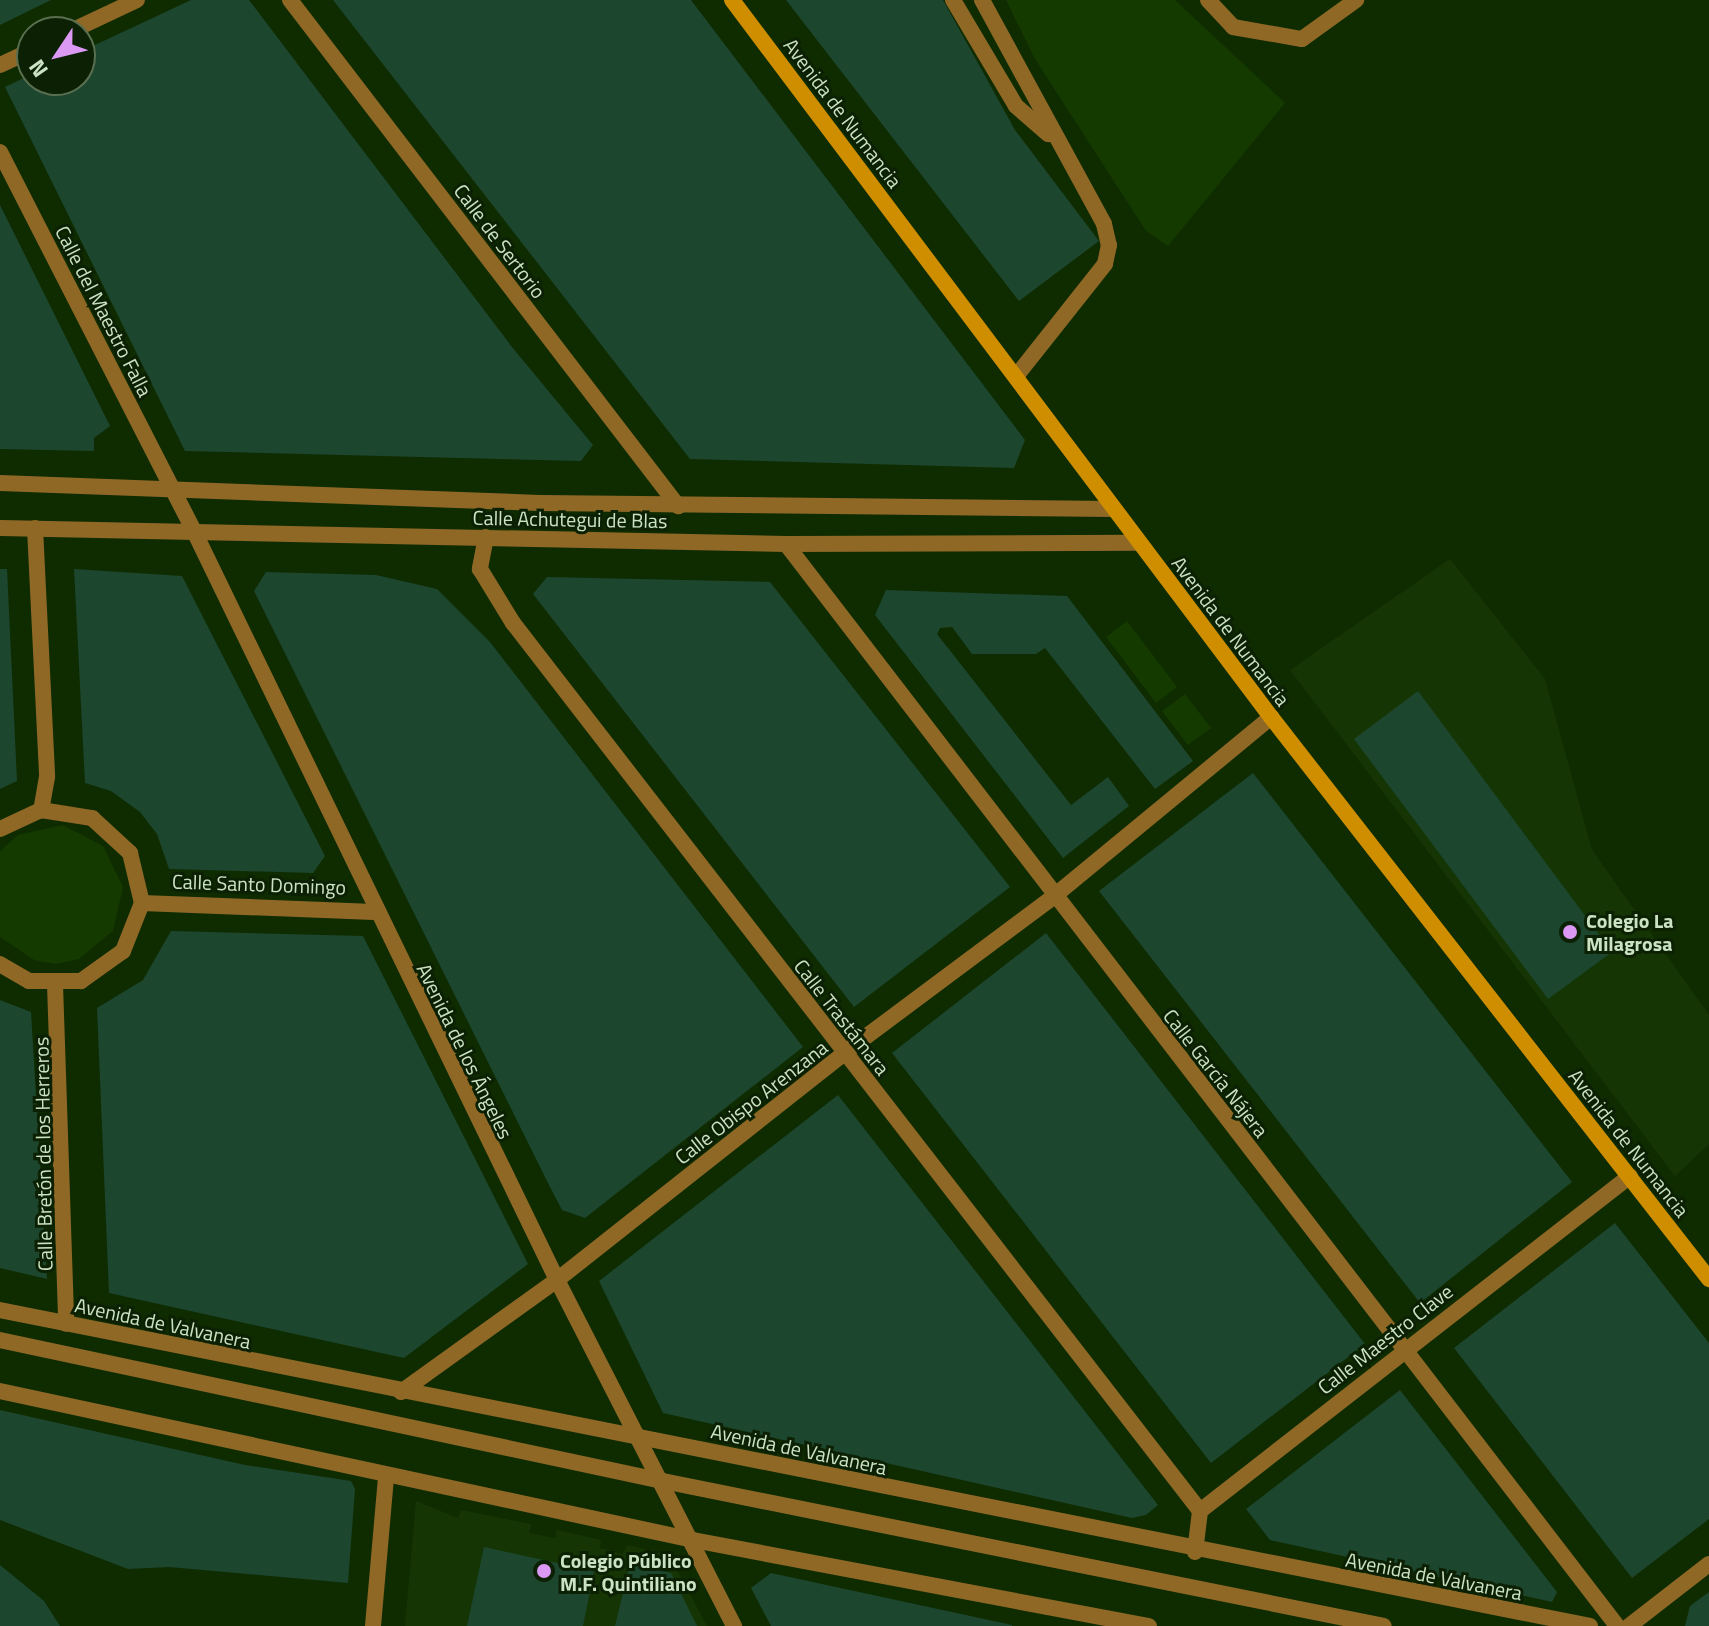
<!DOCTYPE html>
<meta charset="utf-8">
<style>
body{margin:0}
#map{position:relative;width:1709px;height:1626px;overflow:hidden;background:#0f2c00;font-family:"Titillium Web",sans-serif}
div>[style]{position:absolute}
.built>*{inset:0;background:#153604}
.green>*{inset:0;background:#143a00}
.building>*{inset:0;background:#1d462f}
.street>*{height:16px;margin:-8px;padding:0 8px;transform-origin:8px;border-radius:8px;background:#906826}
.secondary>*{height:16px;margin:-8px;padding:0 8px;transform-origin:8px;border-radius:8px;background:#ce8e00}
.dots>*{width:22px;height:22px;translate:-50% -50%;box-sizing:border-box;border:4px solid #0c2103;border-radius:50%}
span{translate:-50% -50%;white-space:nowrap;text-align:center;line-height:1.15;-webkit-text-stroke:6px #0c2103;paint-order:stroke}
.street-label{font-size:20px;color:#cce3c3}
.poi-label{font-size:20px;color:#cce3c3;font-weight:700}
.left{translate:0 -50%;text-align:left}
.north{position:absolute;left:16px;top:16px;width:80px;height:80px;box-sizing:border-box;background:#0c2103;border:2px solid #596f50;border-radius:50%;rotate:235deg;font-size:22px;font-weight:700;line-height:32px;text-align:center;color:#cce3c3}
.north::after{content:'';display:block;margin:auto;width:28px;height:36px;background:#dc99f4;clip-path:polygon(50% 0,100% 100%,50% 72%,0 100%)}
</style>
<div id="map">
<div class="built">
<i style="clip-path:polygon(1450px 559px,1545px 679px,1592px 850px,1709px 1015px,1709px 1144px,1675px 1176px,1290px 670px)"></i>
<i style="clip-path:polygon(416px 1501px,458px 1518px,461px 1510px,531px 1524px,529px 1533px,555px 1538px,557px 1530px,601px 1540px,600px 1548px,622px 1554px,628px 1545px,669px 1555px,707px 1626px,405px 1626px)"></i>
</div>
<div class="green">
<i style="clip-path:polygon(1006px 0,1175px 0,1285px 103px,1168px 246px,1146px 231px,1035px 59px)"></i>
<i style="clip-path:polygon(1127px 621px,1177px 687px,1156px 703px,1106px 637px)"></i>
<i style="clip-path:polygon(1185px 694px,1211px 728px,1188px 745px,1162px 711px)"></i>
<i style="clip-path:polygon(63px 825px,103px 846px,123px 887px,113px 931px,79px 959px,56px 964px,34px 960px,0 937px,0 851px,18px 835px)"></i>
</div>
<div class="building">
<i style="clip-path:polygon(0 0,51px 0,0 25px)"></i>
<i style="clip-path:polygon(191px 0,249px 0,512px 347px,593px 445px,581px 461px,185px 451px,5px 87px,32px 74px,32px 80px,80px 80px,80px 52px)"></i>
<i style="clip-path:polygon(333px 0,691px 0,1025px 440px,1014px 468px,690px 459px)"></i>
<i style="clip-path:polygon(786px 0,943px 0,1015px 130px,1099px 241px,1019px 301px)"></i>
<i style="clip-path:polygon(0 205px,110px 426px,94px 438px,94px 451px,0 449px)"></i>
<i style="clip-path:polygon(0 569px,7px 569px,17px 781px,0 789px)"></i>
<i style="clip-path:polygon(74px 569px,182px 576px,325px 856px,313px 873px,169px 869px,157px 834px,140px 812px,111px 791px,85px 783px)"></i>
<i style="clip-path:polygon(266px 572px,376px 575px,437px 589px,490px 642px,803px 1047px,585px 1218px,562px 1210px,549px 1185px,254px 591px)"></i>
<i style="clip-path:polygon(547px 577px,770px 582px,1010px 887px,854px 1007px,533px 594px)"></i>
<i style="clip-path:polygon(886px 590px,1067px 596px,1193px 761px,1155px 789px,1045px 648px,1036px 654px,972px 654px,952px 627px,940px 628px,937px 634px,1071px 805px,1108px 777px,1129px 806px,1063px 858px,875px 615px)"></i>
<i style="clip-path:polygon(1418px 691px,1612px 952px,1548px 999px,1354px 739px)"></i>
<i style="clip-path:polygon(1253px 773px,1572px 1182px,1420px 1303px,1099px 891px)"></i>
<i style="clip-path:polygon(171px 931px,363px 936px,528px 1264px,404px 1358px,109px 1293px,97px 1008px,143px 980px)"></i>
<i style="clip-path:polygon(1046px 933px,1365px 1344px,1211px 1463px,892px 1053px)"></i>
<i style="clip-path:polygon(0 1000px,31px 1012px,47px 1279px,0 1268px)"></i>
<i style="clip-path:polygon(838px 1095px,1158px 1505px,1146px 1515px,1132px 1518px,663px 1413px,599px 1281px)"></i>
<i style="clip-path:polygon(1615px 1223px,1709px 1343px,1709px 1519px,1632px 1578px,1454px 1348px)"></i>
<i style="clip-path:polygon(1400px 1390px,1557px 1592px,1552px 1602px,1270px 1540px,1246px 1509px)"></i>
<i style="clip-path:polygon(0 1410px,245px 1465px,351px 1481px,355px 1489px,348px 1583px,169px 1567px,128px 1569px,0 1520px)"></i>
<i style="clip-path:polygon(484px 1547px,594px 1571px,583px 1626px,467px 1626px)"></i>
<i style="clip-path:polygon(630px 1564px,671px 1573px,697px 1626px,615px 1626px)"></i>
<i style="clip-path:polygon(0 1565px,44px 1601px,60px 1626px,0 1626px)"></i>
<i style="clip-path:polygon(771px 1573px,1012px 1625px,1012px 1626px,771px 1626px,751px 1588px)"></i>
<i style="clip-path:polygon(1709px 1592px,1709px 1626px,1685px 1626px,1690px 1606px)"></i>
</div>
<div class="street">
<i style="left:290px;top:0;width:638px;rotate:52.52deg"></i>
<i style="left:953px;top:0;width:123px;rotate:59.3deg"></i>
<i style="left:1016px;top:106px;width:43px;rotate:41.2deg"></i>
<i style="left:982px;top:0;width:255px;rotate:61.4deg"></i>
<i style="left:1104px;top:224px;width:22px;rotate:77deg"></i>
<i style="left:1109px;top:245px;width:19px;rotate:102deg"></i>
<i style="left:1105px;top:264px;width:142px;rotate:128.4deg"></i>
<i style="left:1208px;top:0;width:37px;rotate:47deg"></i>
<i style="left:1233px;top:27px;width:70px;rotate:9.9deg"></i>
<i style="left:1302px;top:39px;width:67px;rotate:-35.8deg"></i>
<i style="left:69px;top:32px;width:75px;rotate:-25.2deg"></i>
<i style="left:0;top:65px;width:35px;rotate:-25deg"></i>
<i style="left:0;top:152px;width:424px;rotate:62.9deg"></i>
<i style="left:193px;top:529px;width:835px;rotate:64.14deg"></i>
<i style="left:557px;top:1280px;width:389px;rotate:62.9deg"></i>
<i style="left:0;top:483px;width:540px;rotate:2.12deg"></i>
<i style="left:540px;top:503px;width:573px;rotate:0.6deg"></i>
<i style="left:0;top:528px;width:786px;rotate:1.17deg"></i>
<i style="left:786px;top:544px;width:353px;rotate:-0.2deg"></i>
<i style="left:35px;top:528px;width:249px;rotate:87.2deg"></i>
<i style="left:47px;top:777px;width:34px;rotate:100deg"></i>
<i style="left:486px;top:537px;width:33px;rotate:101deg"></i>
<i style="left:480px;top:569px;width:63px;rotate:58.6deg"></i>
<i style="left:513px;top:623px;width:1123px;rotate:52.27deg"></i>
<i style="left:786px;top:544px;width:1364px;rotate:52.47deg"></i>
<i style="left:0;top:829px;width:45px;rotate:-24.9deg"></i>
<i style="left:41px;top:810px;width:52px;rotate:8.9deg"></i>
<i style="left:92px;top:818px;width:52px;rotate:42.6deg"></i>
<i style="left:130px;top:853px;width:51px;rotate:76.5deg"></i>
<i style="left:142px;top:903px;width:52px;rotate:111.6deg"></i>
<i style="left:123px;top:951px;width:52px;rotate:144.5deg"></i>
<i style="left:81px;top:981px;width:52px;rotate:180deg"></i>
<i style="left:29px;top:981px;width:34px;rotate:-150deg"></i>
<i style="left:142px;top:903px;width:232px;rotate:2.2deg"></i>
<i style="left:55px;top:984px;width:340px;rotate:88.1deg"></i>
<i style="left:0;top:1310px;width:1621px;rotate:11.24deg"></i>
<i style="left:0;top:1340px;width:678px;rotate:12.01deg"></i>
<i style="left:663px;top:1481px;width:735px;rotate:11.37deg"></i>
<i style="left:0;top:1391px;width:709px;rotate:12.13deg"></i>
<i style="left:693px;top:1540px;width:464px;rotate:10.7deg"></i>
<i style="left:401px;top:1392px;width:192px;rotate:-35.7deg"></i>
<i style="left:557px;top:1280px;width:366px;rotate:-38.3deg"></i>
<i style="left:844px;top:1053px;width:261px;rotate:-36.7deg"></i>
<i style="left:1053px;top:897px;width:283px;rotate:-39.5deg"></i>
<i style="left:1195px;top:1552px;width:41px;rotate:-83deg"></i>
<i style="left:1200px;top:1511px;width:545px;rotate:-37.92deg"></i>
<i style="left:373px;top:1626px;width:150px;rotate:-85deg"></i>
<i style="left:1629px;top:1626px;width:101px;rotate:-37.8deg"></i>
</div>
<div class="secondary">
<i style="left:732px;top:0;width:897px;rotate:53.07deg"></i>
<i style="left:1271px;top:717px;width:713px;rotate:52.07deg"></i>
</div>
<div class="dots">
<i style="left:1570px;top:932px;background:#dc99f4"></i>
<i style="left:544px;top:1571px;background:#dc99f4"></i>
</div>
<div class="street-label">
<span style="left:843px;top:113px;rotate:53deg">Avenida de Numancia</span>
<span style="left:500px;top:241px;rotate:53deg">Calle de Sertorio</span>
<span style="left:104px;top:311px;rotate:63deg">Calle del Maestro Falla</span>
<span style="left:570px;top:519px;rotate:1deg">Calle Achutegui de Blas</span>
<span style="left:1231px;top:631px;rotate:53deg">Avenida de Numancia</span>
<span style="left:259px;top:884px;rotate:2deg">Calle Santo Domingo</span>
<span style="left:842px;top:1017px;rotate:52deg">Calle Trastámara</span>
<span style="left:465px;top:1051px;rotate:64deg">Avenida de los Ángeles</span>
<span style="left:1216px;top:1073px;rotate:52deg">Calle García Nájera</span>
<span style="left:751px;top:1102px;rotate:-38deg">Calle Obispo Arenzana</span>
<span style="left:1629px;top:1143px;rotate:52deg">Avenida de Numancia</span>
<span style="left:43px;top:1154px;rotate:-91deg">Calle Bretón de los Herreros</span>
<span style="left:163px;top:1323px;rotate:12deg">Avenida de Valvanera</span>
<span style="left:1385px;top:1339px;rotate:-38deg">Calle Maestro Clave</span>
<span style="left:799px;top:1449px;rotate:12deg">Avenida de Valvanera</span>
<span style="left:1434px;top:1576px;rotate:11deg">Avenida de Valvanera</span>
</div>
<div class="poi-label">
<span class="left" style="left:1586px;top:932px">Colegio La<br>Milagrosa</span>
<span class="left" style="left:560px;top:1572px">Colegio Público<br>M.F. Quintiliano</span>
</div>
<div class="north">N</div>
</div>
